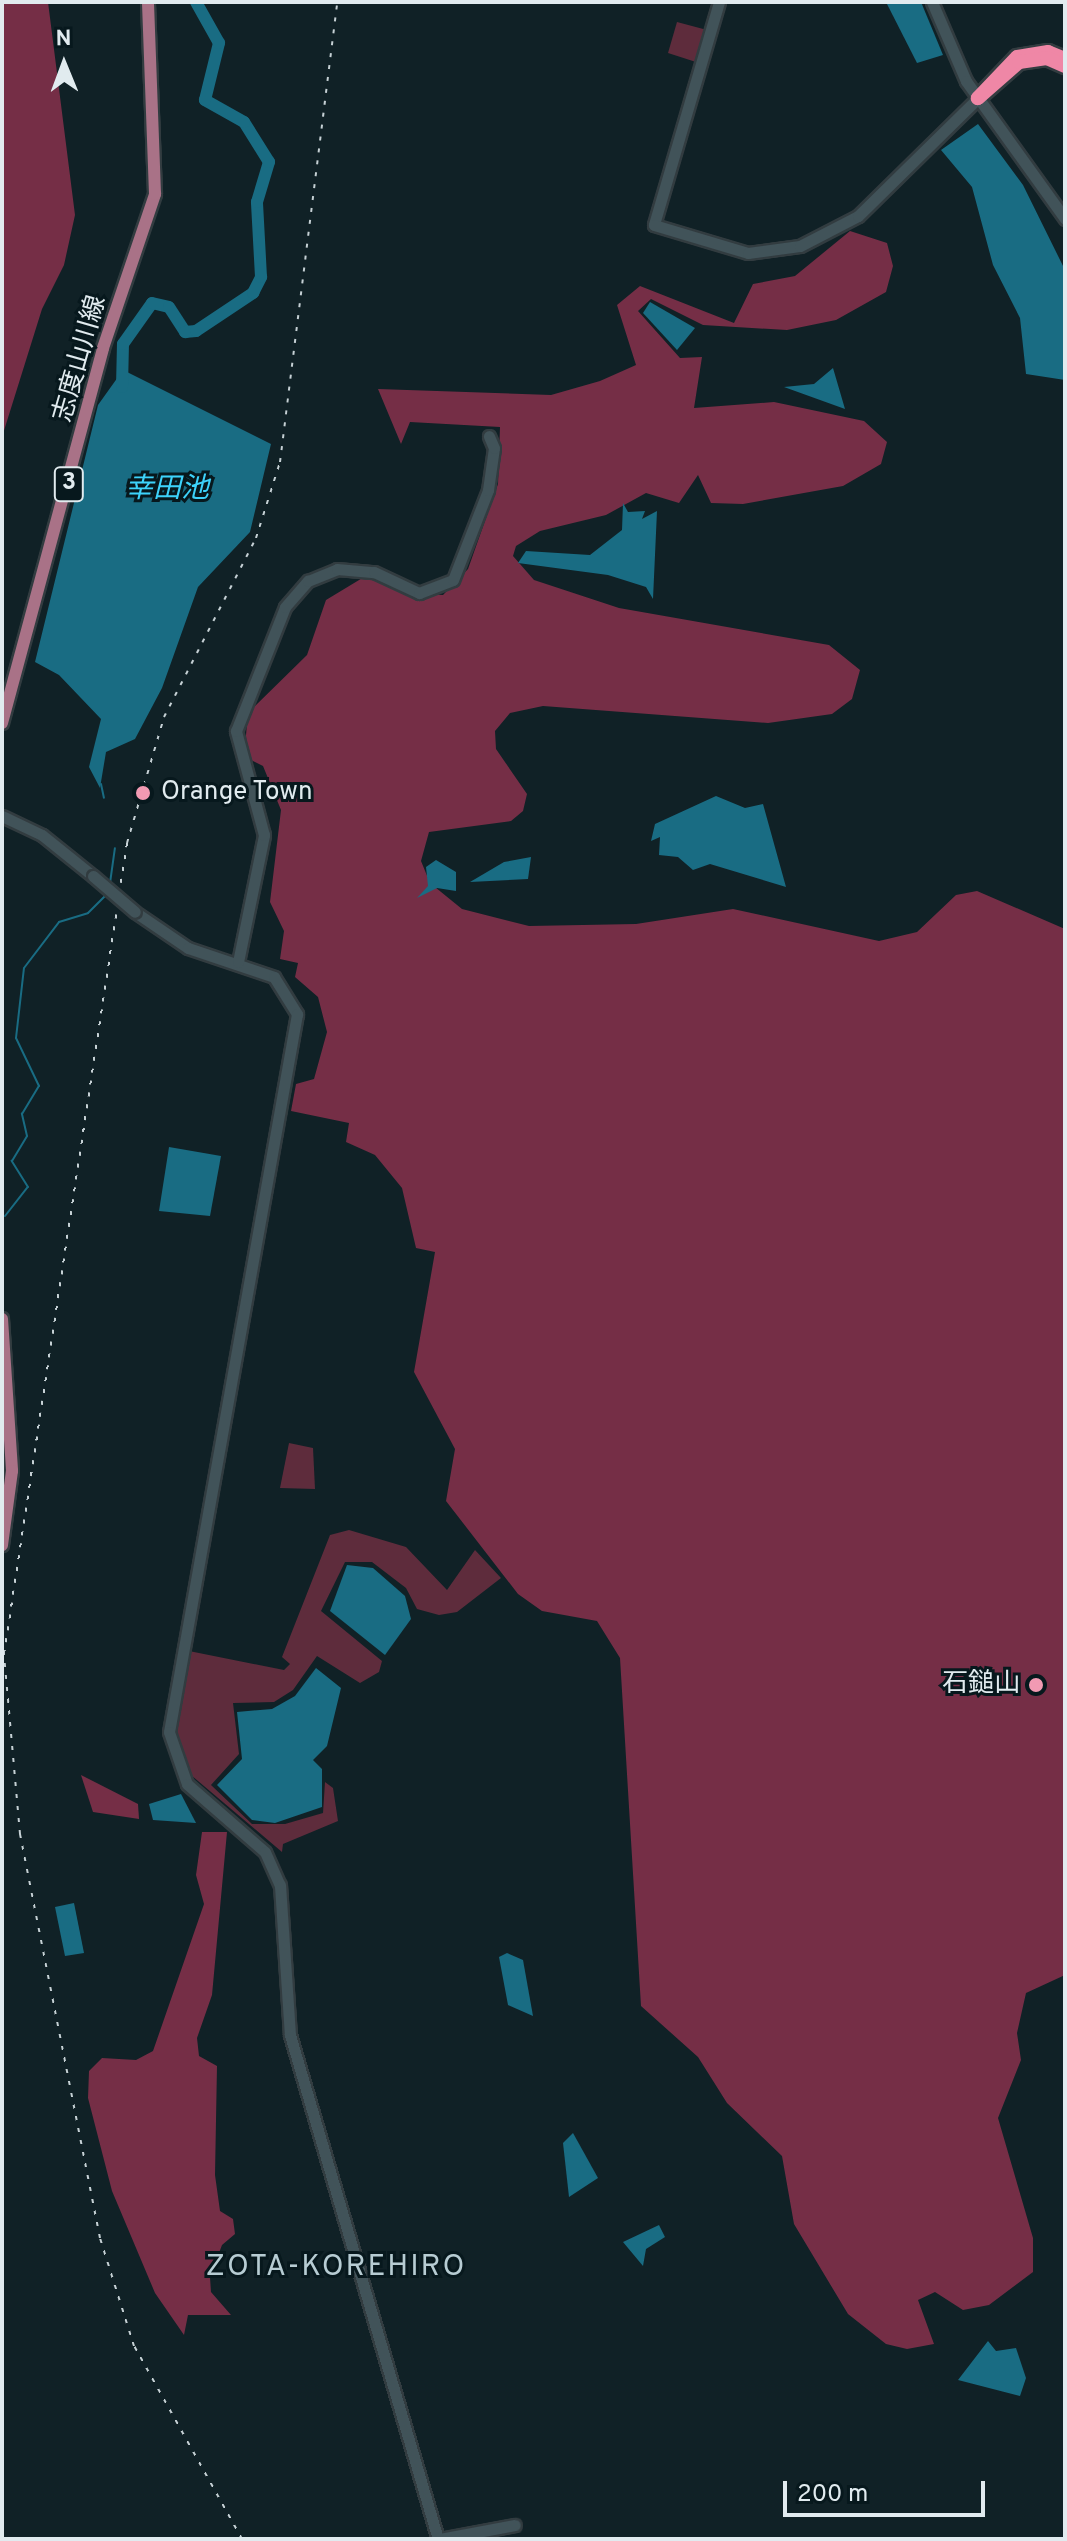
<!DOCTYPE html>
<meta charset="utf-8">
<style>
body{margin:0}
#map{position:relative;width:1067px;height:2541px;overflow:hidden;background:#102126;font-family:Overpass,"Noto Sans JP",sans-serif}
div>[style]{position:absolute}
.green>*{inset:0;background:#5e2c3c}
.forest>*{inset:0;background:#752e46}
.water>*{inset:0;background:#196c83}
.stream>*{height:2px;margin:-1px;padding:0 1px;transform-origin:1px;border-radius:1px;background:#196c83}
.river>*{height:12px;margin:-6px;padding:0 6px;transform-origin:6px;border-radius:6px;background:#196c83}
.roads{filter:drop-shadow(2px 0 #323c40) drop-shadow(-2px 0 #323c40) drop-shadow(0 2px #323c40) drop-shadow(0 -2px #323c40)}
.secondary>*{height:11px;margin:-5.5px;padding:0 5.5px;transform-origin:5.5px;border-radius:5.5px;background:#415359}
.primary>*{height:12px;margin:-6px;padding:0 6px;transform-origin:6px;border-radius:6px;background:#a97287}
.highway>*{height:14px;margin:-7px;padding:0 7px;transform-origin:7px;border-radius:7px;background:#ef87a6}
.rail>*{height:2px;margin-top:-1px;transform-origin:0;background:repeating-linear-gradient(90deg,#c6d1d5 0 4px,transparent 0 12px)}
.bridges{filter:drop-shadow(2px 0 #323c40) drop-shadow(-2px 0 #323c40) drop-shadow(0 2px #323c40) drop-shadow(0 -2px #323c40)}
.secondary-bridge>*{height:11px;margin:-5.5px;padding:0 5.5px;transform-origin:5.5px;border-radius:5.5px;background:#415359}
.dots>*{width:22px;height:22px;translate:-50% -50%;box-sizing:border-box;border:4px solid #07181d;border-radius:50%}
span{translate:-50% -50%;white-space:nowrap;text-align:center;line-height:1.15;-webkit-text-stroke:6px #07181d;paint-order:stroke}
.shield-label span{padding:2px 6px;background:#07181d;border:2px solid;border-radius:6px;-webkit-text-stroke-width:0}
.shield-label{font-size:24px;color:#e1ebef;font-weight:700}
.street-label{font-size:26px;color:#e1ebef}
.poi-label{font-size:26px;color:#e1ebef}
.left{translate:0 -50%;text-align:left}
.right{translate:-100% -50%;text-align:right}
.water-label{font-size:28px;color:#3dd3fb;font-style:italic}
.quarter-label{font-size:30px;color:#b7ccd3;letter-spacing:2px}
.frame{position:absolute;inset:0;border:4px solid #e1ebef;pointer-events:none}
.north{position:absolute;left:24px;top:24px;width:80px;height:80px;-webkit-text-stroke:6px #07181d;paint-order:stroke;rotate:359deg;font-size:22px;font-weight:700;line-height:32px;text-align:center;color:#e1ebef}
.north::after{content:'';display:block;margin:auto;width:28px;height:36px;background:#e1ebef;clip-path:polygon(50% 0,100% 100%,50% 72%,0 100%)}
.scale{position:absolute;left:783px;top:2481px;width:202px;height:36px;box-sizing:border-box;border:4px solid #e1ebef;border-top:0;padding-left:10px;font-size:24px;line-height:28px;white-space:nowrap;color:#e1ebef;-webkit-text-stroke:6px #07181d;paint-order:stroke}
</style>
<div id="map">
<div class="green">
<i style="clip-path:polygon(677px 22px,707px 30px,699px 63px,668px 53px)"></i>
<i style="clip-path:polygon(289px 1443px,313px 1448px,315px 1489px,280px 1488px)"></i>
<i style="clip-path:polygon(349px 1530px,406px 1547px,447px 1590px,475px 1550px,501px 1578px,457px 1612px,439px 1615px,417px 1609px,406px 1588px,372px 1562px,345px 1562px,321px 1611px,382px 1661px,379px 1672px,360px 1683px,317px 1656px,293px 1690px,274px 1702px,233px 1703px,239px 1754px,211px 1785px,252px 1824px,285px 1824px,323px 1813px,325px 1782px,333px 1788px,338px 1821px,283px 1844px,282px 1852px,185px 1770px,174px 1726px,189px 1651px,284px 1670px,290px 1664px,282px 1657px,330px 1535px)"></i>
</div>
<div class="forest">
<i style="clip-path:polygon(2px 2px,48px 2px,75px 215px,64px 265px,42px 309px,2px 437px)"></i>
<i style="clip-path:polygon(850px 231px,887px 243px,893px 266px,886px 292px,836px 320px,787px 330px,703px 325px,651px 299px,638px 311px,680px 358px,702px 357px,694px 408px,774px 402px,864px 421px,887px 442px,881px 464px,843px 486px,743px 504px,711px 503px,698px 475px,679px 503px,646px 493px,606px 515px,540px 531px,516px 546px,513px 556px,534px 580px,619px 608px,829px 645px,860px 670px,852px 699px,832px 714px,768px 723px,543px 706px,510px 713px,495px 731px,496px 749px,527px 794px,523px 811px,511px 821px,429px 832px,421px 861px,430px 883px,462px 909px,529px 926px,636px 924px,733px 909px,879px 941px,917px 932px,956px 895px,977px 891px,1065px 929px,1065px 1975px,1026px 1993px,1017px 2033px,1021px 2060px,998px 2118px,1033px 2238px,1033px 2272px,989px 2305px,963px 2310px,935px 2292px,918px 2300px,934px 2344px,907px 2349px,886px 2344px,848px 2314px,794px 2224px,782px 2156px,727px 2103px,698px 2057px,641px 2006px,620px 1658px,597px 1621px,542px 1611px,518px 1594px,446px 1501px,455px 1449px,414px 1372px,435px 1252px,416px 1248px,402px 1188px,375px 1155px,346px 1142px,349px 1123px,291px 1111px,296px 1084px,314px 1079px,327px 1032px,318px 997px,295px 977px,298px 963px,280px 959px,284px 931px,270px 902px,281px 810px,263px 766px,247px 758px,246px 735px,248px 713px,307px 655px,326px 600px,369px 574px,404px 593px,443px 595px,468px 569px,498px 484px,500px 427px,410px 422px,401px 444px,378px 389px,551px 395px,600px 381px,636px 365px,617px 305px,640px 286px,734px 323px,753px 284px,795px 276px)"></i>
<i style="clip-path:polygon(81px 1775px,138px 1804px,139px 1819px,93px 1812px)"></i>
<i style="clip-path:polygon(202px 1832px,227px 1832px,212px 1995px,197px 2038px,199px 2056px,217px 2066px,215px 2175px,220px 2211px,233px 2219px,235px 2234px,222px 2245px,210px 2277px,211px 2292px,231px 2315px,188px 2315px,184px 2335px,155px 2293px,112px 2191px,88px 2098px,89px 2071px,102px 2058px,136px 2060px,153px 2051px,204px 1904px,196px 1875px)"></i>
</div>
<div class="water">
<i style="clip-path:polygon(921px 2px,943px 55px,917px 63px,887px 4px)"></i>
<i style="clip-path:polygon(978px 124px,1023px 185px,1065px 270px,1065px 380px,1026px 374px,1020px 318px,993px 265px,972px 187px,941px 150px)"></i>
<i style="clip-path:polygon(650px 302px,695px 328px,677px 350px,643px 313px)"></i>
<i style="clip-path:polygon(833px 368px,845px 409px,784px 387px,814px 384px)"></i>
<i style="clip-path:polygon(123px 370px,271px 444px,250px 532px,198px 587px,162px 688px,135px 739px,106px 752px,100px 788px,89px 767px,101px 719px,59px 675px,35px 662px,98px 405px)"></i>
<i style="clip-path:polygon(623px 503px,628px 512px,645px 511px,642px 519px,657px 511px,653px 599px,646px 587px,608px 575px,518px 563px,526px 551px,590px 555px,622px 530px)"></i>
<i style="clip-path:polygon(716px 796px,745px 808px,763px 804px,786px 887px,710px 864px,693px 870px,678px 857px,659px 855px,660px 837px,651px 841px,655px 824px)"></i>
<i style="clip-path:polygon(531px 857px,528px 879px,470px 882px,504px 862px)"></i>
<i style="clip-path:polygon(436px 860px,456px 872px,456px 891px,437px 888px,417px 898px,428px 886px,426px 867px)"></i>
<i style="clip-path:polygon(169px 1147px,221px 1156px,210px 1216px,159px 1211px)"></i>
<i style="clip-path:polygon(347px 1565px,373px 1568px,405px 1596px,411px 1619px,385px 1655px,330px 1611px)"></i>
<i style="clip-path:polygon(316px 1668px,341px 1688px,327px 1746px,313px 1760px,322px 1769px,322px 1807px,275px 1823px,252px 1820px,217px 1785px,242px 1759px,237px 1712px,272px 1709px,295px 1696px)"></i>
<i style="clip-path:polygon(181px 1794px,196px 1823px,153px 1820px,149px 1804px)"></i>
<i style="clip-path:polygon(74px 1903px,84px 1953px,65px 1956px,55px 1907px)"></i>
<i style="clip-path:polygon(507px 1953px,523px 1960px,533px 2016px,508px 2005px,499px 1957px)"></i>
<i style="clip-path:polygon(573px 2133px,598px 2178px,569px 2197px,563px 2143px)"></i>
<i style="clip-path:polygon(659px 2225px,665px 2237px,646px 2249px,643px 2266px,623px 2242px)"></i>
<i style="clip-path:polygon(988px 2341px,996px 2351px,1016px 2348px,1026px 2378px,1020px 2396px,958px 2380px)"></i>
</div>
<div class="stream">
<i style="left:101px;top:784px;width:14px;rotate:78deg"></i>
<i style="left:110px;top:883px;width:35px;rotate:-82deg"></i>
<i style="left:5px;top:1216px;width:37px;rotate:-52deg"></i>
<i style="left:28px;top:1187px;width:31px;rotate:-122deg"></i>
<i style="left:12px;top:1161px;width:29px;rotate:-59deg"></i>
<i style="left:27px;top:1136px;width:23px;rotate:-103deg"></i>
<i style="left:22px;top:1114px;width:33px;rotate:-59deg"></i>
<i style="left:39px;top:1086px;width:53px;rotate:-115.6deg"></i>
<i style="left:16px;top:1038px;width:70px;rotate:-83.5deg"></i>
<i style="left:24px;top:968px;width:58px;rotate:-52.7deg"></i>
<i style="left:59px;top:922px;width:30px;rotate:-17deg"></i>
<i style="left:88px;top:913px;width:28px;rotate:-45deg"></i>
</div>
<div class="river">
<i style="left:122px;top:387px;width:43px;rotate:-88.7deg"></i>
<i style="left:123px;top:344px;width:50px;rotate:-54.7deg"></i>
<i style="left:152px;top:303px;width:17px;rotate:13deg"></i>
<i style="left:169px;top:307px;width:30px;rotate:57deg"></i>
<i style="left:185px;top:332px;width:11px;rotate:-5deg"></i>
<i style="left:196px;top:331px;width:69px;rotate:-33.7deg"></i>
<i style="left:253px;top:293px;width:18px;rotate:-63deg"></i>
<i style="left:261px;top:277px;width:75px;rotate:-93.1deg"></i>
<i style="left:257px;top:202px;width:42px;rotate:-73.3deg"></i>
<i style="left:269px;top:162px;width:47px;rotate:-122deg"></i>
<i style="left:244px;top:122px;width:45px;rotate:-150.6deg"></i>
<i style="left:205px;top:100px;width:59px;rotate:-76.2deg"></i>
<i style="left:219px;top:43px;width:47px;rotate:-119.3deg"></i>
</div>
<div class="roads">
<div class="secondary">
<i style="left:719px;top:2px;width:232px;rotate:106.3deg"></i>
<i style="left:654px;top:225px;width:98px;rotate:16.6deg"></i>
<i style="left:748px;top:253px;width:52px;rotate:-7.7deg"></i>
<i style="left:800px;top:246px;width:65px;rotate:-27.3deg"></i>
<i style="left:858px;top:216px;width:168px;rotate:-44.5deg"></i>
<i style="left:932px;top:2px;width:86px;rotate:66.7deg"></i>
<i style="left:966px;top:81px;width:170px;rotate:54.3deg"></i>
<i style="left:2px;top:816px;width:44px;rotate:25.4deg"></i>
<i style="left:42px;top:835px;width:65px;rotate:38.8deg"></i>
<i style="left:135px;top:912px;width:64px;rotate:34.2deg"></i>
<i style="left:188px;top:948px;width:91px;rotate:18.6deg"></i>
<i style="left:274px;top:977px;width:44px;rotate:58.1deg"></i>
<i style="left:297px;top:1014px;width:729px;rotate:100.11deg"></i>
<i style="left:169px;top:1732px;width:55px;rotate:70.9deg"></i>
<i style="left:187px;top:1784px;width:103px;rotate:41.1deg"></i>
<i style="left:265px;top:1852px;width:36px;rotate:66deg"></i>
<i style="left:280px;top:1885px;width:150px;rotate:86.2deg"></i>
<i style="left:290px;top:2035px;width:525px;rotate:73.64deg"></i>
<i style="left:238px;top:962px;width:130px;rotate:-78.4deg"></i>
<i style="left:264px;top:835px;width:108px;rotate:-105.1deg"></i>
<i style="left:236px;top:731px;width:133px;rotate:-68.4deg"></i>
<i style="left:285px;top:607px;width:35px;rotate:-49deg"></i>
<i style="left:308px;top:581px;width:31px;rotate:-22deg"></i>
<i style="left:337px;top:569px;width:37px;rotate:5deg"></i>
<i style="left:374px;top:572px;width:50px;rotate:25deg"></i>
<i style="left:419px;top:593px;width:36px;rotate:-21deg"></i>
<i style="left:453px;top:580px;width:97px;rotate:-68.7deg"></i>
<i style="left:488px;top:490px;width:42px;rotate:-81.9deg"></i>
<i style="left:494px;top:448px;width:13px;rotate:-113deg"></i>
<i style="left:440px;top:2539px;width:76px;rotate:-10.6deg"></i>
</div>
<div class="primary">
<i style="left:2px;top:723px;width:388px;rotate:-74.9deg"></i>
<i style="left:103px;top:348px;width:163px;rotate:-71.3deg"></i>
<i style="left:155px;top:194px;width:192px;rotate:-92.1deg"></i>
<i style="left:2px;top:1319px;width:152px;rotate:86.2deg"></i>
<i style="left:12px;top:1471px;width:75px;rotate:97.7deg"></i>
</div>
<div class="highway">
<i style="left:1065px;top:59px;width:18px;rotate:-158deg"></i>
<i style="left:1048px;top:52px;width:31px;rotate:171deg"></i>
<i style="left:1017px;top:57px;width:57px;rotate:133.6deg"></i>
<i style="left:978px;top:98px;width:55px;rotate:-41.3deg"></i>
<i style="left:1019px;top:62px;width:28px;rotate:-8deg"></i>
<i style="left:1047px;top:58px;width:20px;rotate:24deg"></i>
</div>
</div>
<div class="rail">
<i style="left:242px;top:2539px;width:221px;rotate:-119.2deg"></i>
<i style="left:134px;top:2346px;width:113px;rotate:-107.5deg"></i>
<i style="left:100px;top:2238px;width:412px;rotate:-101.2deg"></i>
<i style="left:20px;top:1834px;width:181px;rotate:-95.1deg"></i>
<i style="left:4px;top:1654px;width:820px;rotate:-81.38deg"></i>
<i style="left:127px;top:843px;width:131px;rotate:-73.6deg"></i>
<i style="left:164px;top:717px;width:201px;rotate:-62.8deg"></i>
<i style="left:256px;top:538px;width:80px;rotate:-72.5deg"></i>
<i style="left:280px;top:462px;width:464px;rotate:-82.9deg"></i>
</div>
<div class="bridges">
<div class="secondary-bridge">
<i style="left:93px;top:876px;width:55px;rotate:40.6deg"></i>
</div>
</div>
<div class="dots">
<i style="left:143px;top:793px;background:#f19ab3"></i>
<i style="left:1036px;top:1685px;background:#f19ab3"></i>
</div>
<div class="shield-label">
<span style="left:69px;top:484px">3</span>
</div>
<div class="street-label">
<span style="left:81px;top:359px;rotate:-74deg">志度山川線</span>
</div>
<div class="poi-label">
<span class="left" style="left:161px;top:793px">Orange Town</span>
<span class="right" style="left:1020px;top:1685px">石鎚山</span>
</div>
<div class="water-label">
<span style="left:167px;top:490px">幸田池</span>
</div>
<div class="quarter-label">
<span style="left:336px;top:2268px">ZOTA-KOREHIRO</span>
</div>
<div class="frame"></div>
<div class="north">N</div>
<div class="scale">200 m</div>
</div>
